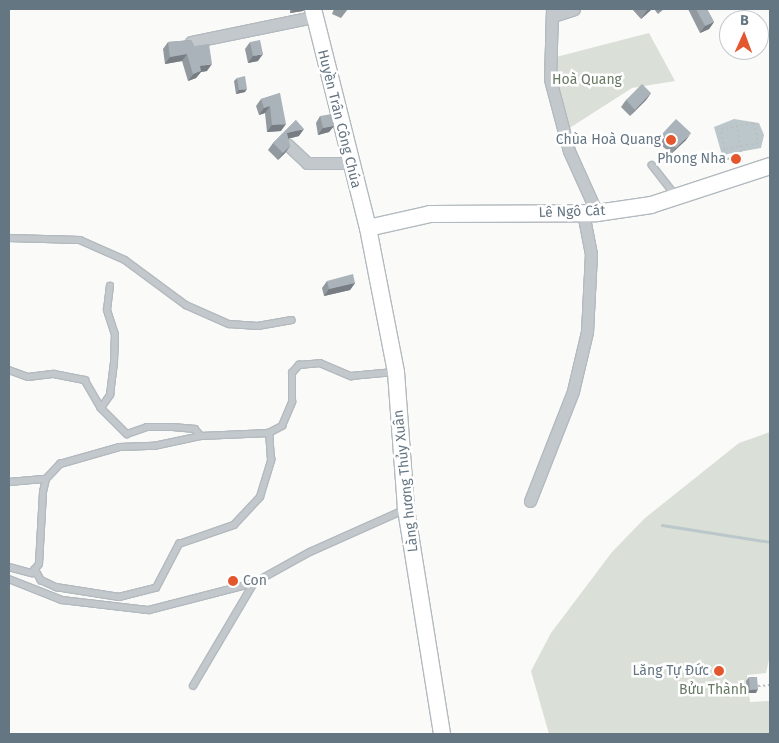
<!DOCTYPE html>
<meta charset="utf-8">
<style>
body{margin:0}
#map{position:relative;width:779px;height:743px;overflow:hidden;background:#fafaf8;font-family:"Fira Sans",sans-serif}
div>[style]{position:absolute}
.green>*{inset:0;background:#dadfd7}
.water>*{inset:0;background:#bbc7cb}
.stream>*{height:3px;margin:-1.5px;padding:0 1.5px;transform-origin:1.5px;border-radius:1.5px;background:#bbc7cb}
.path>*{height:2px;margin-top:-1px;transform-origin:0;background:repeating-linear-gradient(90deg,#bbbfc2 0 2.5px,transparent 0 5px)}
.roads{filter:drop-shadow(1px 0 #b3babf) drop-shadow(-1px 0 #b3babf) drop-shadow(0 1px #b3babf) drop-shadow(0 -1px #b3babf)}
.lane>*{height:5.5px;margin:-2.75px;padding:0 2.75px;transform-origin:2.75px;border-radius:2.75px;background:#c3c8cc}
.street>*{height:11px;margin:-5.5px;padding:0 5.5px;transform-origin:5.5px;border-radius:5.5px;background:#c3c8cc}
.secondary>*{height:16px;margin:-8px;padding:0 8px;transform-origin:8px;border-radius:8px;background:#fff}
.wall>*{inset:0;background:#929a9f}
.shaded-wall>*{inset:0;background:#777d82}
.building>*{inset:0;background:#aab3b9}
.dots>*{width:14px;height:14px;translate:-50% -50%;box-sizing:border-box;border:2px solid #fff;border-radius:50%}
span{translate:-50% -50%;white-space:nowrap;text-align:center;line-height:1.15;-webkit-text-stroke:5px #fff;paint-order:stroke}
.park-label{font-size:14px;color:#687a64}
.street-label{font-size:14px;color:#657683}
.poi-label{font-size:14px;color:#657683}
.right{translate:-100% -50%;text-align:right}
.left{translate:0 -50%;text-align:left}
.frame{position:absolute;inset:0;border:10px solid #657683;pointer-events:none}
.north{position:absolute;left:719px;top:10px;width:50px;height:50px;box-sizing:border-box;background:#fff;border:1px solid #c1c8cd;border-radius:50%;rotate:2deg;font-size:14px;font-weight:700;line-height:20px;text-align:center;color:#657683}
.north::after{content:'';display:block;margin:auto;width:18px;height:22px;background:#e4572e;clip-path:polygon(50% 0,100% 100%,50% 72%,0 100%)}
</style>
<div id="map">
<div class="green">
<i style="clip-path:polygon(649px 33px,675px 81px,632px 88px,568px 129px,555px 87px,556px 57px)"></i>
<i style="clip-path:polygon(770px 432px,770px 655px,766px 673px,747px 675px,750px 702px,769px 701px,770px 734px,549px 734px,531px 671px,551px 633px,612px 552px,645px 518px,739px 443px)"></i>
</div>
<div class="water">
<i style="clip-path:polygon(734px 119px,759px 123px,764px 135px,761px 148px,722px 155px,714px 127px)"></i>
</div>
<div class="stream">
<i style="left:662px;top:525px;width:109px;rotate:8.9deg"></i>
</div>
<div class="path">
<i style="left:754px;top:123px;width:20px;rotate:79deg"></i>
<i style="left:758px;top:143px;width:35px;rotate:170deg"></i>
<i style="left:724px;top:149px;width:20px;rotate:-99deg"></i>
<i style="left:721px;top:129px;width:34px;rotate:-10deg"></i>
<i style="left:737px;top:125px;width:37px;rotate:82deg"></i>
<i style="left:724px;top:149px;width:10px;rotate:73deg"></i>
<i style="left:727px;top:159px;width:12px;rotate:-14deg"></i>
<i style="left:758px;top:686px;width:12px;rotate:-5deg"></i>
</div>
<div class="roads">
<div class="lane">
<i style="left:652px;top:165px;width:37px;rotate:52deg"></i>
<i style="left:9px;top:238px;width:71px;rotate:1.6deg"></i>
<i style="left:80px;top:240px;width:49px;rotate:24deg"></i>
<i style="left:125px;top:260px;width:76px;rotate:36.4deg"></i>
<i style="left:186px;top:305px;width:47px;rotate:23.8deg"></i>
<i style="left:229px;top:324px;width:29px;rotate:4deg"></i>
<i style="left:258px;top:326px;width:34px;rotate:-10deg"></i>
<i style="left:9px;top:370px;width:20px;rotate:20deg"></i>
<i style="left:28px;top:377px;width:26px;rotate:-7deg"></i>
<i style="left:54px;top:374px;width:32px;rotate:11deg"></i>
<i style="left:85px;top:380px;width:32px;rotate:60deg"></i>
<i style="left:101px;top:408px;width:37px;rotate:45deg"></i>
<i style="left:127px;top:434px;width:21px;rotate:-19deg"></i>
<i style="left:147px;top:427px;width:26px"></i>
<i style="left:173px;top:427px;width:22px;rotate:5deg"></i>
<i style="left:195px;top:429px;width:9px;rotate:49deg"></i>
<i style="left:101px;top:408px;width:16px;rotate:-55deg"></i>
<i style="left:110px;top:395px;width:33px;rotate:-83deg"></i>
<i style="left:114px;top:362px;width:27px;rotate:-88deg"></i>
<i style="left:115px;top:335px;width:26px;rotate:-108deg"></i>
<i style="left:107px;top:310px;width:24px;rotate:-83deg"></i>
<i style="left:9px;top:482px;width:37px;rotate:-5deg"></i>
<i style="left:9px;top:567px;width:24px;rotate:15deg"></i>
<i style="left:32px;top:573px;width:11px;rotate:-52deg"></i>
<i style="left:39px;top:564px;width:72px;rotate:-86.8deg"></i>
<i style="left:43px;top:492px;width:13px;rotate:-77deg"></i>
<i style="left:46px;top:479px;width:21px;rotate:-47deg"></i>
<i style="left:60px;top:464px;width:62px;rotate:-15.8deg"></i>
<i style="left:120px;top:447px;width:34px;rotate:-2deg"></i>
<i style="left:154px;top:446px;width:48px;rotate:-12deg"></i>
<i style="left:201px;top:436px;width:68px;rotate:-2.5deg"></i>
<i style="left:269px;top:433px;width:15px;rotate:-28deg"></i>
<i style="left:282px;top:426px;width:26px;rotate:-67deg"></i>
<i style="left:292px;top:402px;width:29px;rotate:-90deg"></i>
<i style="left:292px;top:373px;width:11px;rotate:-49deg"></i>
<i style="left:299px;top:365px;width:21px;rotate:-5deg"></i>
<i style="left:320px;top:363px;width:34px;rotate:23deg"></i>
<i style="left:351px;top:376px;width:43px;rotate:-5.3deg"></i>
<i style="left:35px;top:569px;width:13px;rotate:61deg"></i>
<i style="left:41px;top:580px;width:17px;rotate:25deg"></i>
<i style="left:56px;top:587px;width:64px;rotate:9deg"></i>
<i style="left:119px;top:597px;width:38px;rotate:-14deg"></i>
<i style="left:156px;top:588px;width:50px;rotate:-62.4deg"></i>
<i style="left:179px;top:544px;width:58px;rotate:-19.1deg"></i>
<i style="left:234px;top:525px;width:38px;rotate:-47deg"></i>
<i style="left:260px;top:497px;width:39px;rotate:-73deg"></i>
<i style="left:271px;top:460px;width:27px;rotate:-94deg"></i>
<i style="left:9px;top:579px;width:57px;rotate:21.6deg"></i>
<i style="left:62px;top:600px;width:88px;rotate:6.6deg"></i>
<i style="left:149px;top:610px;width:108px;rotate:-14.4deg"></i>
<i style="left:254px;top:583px;width:64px;rotate:-29deg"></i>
<i style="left:310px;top:552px;width:103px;rotate:-24.1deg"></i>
<i style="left:193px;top:686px;width:120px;rotate:-59.4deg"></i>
</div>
<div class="street">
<i style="left:552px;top:9px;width:70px;rotate:91.6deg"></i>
<i style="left:550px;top:79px;width:74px;rotate:75.2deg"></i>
<i style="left:569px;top:151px;width:68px;rotate:65.7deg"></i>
<i style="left:553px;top:16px;width:22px;rotate:-18deg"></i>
<i style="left:191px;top:42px;width:125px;rotate:-11.6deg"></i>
<i style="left:288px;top:145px;width:26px;rotate:43deg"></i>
<i style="left:307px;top:163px;width:42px"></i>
<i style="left:530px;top:501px;width:118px;rotate:-68.6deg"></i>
<i style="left:573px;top:391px;width:61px;rotate:-76.7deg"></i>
<i style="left:587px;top:332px;width:78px;rotate:-87.1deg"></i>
<i style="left:591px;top:254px;width:42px;rotate:-101deg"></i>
</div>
<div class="secondary">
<i style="left:313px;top:9px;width:226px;rotate:75.9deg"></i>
<i style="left:368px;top:228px;width:147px;rotate:79deg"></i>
<i style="left:396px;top:372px;width:137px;rotate:85.8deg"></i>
<i style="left:406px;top:509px;width:228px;rotate:80.9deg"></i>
<i style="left:368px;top:228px;width:64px;rotate:-12.7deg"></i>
<i style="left:430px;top:214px;width:167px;rotate:-0.3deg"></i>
<i style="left:597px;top:213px;width:55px;rotate:-8.4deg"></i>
<i style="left:651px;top:205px;width:125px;rotate:-18.1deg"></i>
</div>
</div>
<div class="wall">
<i style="clip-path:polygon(290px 9px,305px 9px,303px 11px,290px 13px)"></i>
<i style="clip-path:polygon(334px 9px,348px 9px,341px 18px,332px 14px)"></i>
<i style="clip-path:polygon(632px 9px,652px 9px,641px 19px)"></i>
<i style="clip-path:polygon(654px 9px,664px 9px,658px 14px)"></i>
<i style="clip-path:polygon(688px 9px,707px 9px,714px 22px,709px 29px,700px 33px)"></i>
<i style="clip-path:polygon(191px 40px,207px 71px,201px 72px,196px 78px,188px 81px,182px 61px,165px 64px,163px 49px,168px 42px)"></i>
<i style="clip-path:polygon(250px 42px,258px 61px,248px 63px,245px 49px)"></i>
<i style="clip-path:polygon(237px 78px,245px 92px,236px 94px,234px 81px)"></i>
<i style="clip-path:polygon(280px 93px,281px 131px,267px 132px,265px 113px,259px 115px,256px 106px,261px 99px)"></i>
<i style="clip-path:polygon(651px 93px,646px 100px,630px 116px,621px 107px,626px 100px)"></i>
<i style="clip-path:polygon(320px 116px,334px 126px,329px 132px,318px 135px,316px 123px)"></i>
<i style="clip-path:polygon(296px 120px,299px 136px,288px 139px,290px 146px,285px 153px,278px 160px,268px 150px,273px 143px)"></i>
<i style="clip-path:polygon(662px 134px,686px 140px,671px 154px,657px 141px)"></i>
<i style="clip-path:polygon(327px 281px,355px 283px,350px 290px,324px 296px,322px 288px)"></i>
<i style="clip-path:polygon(749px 677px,756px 693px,747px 693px,746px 681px)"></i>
</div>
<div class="shaded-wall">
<i style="clip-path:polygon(294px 9px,305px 9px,303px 11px,290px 13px)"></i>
<i style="clip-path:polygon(648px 9px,652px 9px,641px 19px)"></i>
<i style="clip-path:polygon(714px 22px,709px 29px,700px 33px,705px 26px)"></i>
<i style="clip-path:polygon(187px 54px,182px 61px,165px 64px,170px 57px)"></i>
<i style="clip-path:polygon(263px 54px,258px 61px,248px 63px,253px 56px)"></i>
<i style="clip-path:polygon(212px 64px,207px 71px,201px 72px,196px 78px,188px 81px,200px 66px)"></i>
<i style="clip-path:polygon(247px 89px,245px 92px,236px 94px,239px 90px)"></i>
<i style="clip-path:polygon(651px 93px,646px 100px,630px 116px,635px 110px)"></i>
<i style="clip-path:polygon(270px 106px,265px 113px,259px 115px,264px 108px)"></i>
<i style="clip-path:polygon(286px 124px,281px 131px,267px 132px,272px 125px)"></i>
<i style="clip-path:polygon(334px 126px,329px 132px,318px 135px,323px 128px)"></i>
<i style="clip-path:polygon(304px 129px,299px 136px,282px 140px,287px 133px)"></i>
<i style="clip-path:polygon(691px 133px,686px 140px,671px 154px,676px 148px)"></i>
<i style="clip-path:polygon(290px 146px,285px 153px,278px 160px,283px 153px)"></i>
<i style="clip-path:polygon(355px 283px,350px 290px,324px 296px,329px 289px)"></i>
<i style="clip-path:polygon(758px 689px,756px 693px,747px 693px,750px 690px)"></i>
</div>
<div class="building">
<i style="clip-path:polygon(696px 9px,707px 9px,714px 22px,705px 26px)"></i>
<i style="clip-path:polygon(191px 40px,194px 46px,209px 44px,212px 64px,200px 66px,201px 71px,193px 74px,187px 54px,170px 57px,168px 42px)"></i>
<i style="clip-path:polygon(260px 40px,263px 54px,253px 56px,250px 42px)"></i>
<i style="clip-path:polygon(245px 76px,247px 89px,239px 90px,237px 78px)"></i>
<i style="clip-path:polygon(642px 84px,651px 93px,635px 110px,626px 100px)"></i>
<i style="clip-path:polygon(280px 93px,286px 124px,272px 125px,270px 106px,264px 108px,261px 99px)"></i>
<i style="clip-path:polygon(332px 114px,334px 126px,323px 128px,320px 116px)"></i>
<i style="clip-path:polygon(676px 119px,691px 133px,676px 148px,662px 134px)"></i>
<i style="clip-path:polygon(296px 120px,304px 129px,287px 133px,290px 146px,283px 153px,273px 143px)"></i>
<i style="clip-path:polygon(353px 274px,355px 283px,329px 289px,327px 281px)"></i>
<i style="clip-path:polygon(749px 677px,757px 677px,758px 689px,750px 690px)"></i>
</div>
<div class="dots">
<i style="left:671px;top:140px;background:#e4572e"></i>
<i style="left:736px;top:159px;background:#e4572e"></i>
<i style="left:233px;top:581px;background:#e4572e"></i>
<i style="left:719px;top:671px;background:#e4572e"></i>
</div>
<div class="park-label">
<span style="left:587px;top:80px">Hoà Quang</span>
<span style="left:713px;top:690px">Bửu Thành</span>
</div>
<div class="street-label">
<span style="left:339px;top:119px;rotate:76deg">Huyền Trân Công Chúa</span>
<span style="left:572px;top:212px;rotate:-2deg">Lê Ngô Cát</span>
<span style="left:406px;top:481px;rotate:-96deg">Làng hương Thủy Xuân</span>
</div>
<div class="poi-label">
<span class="right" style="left:661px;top:140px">Chùa Hoà Quang</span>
<span class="right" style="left:726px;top:159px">Phong Nha</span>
<span class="left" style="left:243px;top:581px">Con</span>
<span class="right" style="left:709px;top:671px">Lăng Tự Đức</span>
</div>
<div class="frame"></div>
<div class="north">B</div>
</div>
